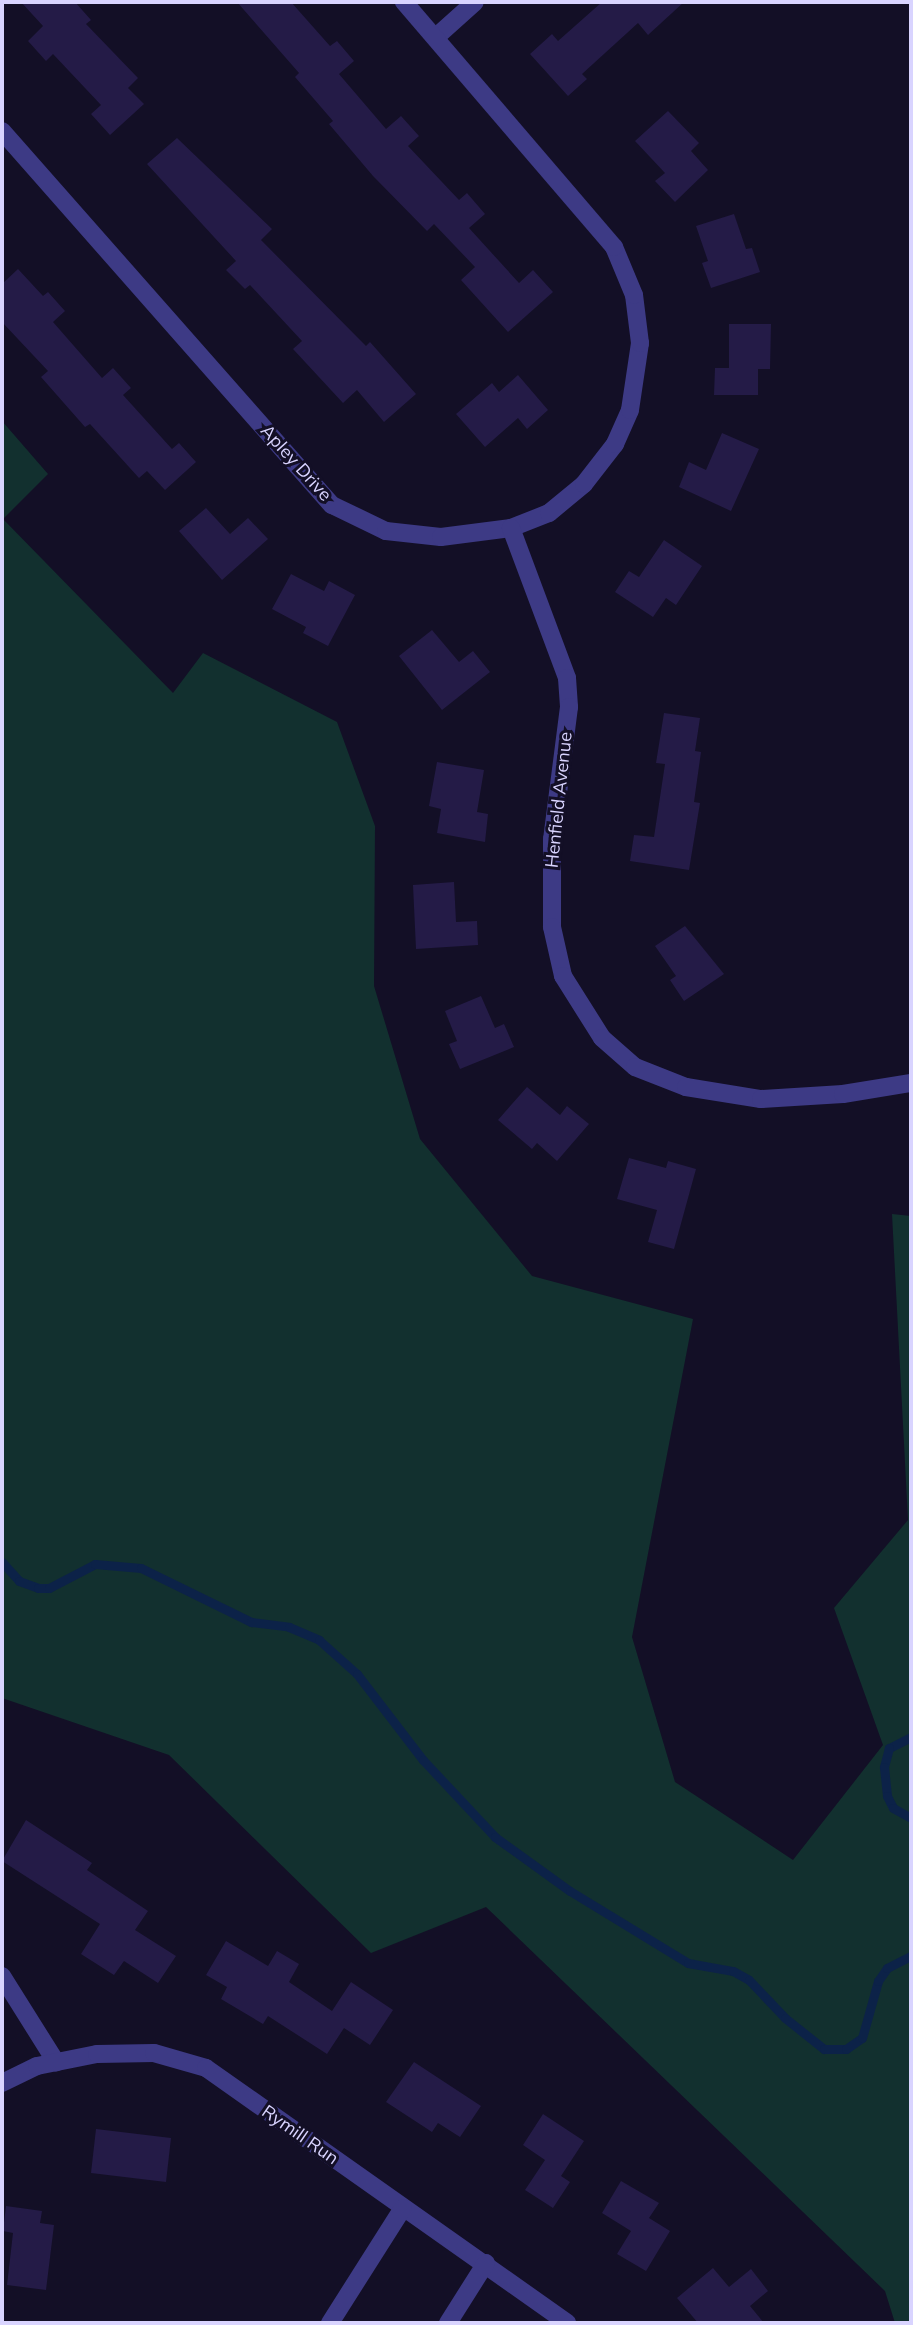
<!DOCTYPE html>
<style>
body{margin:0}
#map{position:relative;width:913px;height:2325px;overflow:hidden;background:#130f26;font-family:Mulish,sans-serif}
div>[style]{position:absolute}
.green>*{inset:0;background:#12302f}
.stream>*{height:9px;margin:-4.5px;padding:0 4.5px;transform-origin:4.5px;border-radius:4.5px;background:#0c2248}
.building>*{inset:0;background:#241b47}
.minor>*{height:18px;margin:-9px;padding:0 9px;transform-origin:9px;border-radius:9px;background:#3d3a85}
span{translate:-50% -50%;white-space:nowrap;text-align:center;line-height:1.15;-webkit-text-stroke:6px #130f26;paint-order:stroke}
.street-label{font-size:18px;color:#d9d4ff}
.frame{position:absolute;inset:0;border:4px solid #d9d4ff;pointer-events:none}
</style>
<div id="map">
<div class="green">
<i style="clip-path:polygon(2px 421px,48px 474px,3px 519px,173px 693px,203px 653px,337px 722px,375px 826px,374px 986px,420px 1139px,532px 1276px,693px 1319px,632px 1637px,675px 1782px,793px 1860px,883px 1745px,834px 1608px,908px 1520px,892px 1214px,911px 1216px,911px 2323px,895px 2323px,885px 2291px,486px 1907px,371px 1953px,169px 1755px,2px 1698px)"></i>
</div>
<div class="stream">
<i style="left:2px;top:1562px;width:25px;rotate:48deg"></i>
<i style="left:19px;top:1581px;width:20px;rotate:20deg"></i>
<i style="left:38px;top:1588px;width:11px"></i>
<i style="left:49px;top:1588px;width:52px;rotate:-27.6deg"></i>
<i style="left:95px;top:1564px;width:46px;rotate:5deg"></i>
<i style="left:141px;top:1568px;width:123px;rotate:26.1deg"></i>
<i style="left:251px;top:1622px;width:38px;rotate:7deg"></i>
<i style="left:289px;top:1627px;width:33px;rotate:23deg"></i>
<i style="left:319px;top:1640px;width:51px;rotate:41.8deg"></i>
<i style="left:357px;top:1674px;width:108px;rotate:52.5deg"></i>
<i style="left:423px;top:1760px;width:105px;rotate:46.9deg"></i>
<i style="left:495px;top:1837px;width:92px;rotate:35.8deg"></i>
<i style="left:570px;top:1891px;width:138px;rotate:31.4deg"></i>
<i style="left:688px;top:1963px;width:46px;rotate:10.1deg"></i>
<i style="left:733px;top:1971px;width:18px;rotate:29deg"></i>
<i style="left:749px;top:1980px;width:52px;rotate:46.5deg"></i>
<i style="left:785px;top:2018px;width:50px;rotate:38.5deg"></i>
<i style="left:824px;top:2049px;width:22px"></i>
<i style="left:846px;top:2049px;width:19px;rotate:-35deg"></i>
<i style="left:862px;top:2038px;width:59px;rotate:-74.3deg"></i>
<i style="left:878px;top:1981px;width:16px;rotate:-55deg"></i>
<i style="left:887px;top:1968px;width:27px;rotate:-27deg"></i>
<i style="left:911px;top:1737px;width:25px;rotate:153deg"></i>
<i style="left:889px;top:1748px;width:20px;rotate:105deg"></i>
<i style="left:884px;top:1767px;width:29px;rotate:84deg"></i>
<i style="left:887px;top:1796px;width:13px;rotate:63deg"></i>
<i style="left:893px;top:1808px;width:21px;rotate:29deg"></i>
</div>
<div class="building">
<i style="clip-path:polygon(21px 2px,75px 2px,91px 20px,86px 24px,138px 78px,128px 88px,144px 104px,110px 135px,91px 114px,101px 105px,53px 54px,46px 61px,28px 41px,43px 26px)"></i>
<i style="clip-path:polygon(237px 2px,291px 2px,330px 46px,337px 41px,354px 61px,339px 74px,386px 129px,401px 116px,419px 136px,408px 146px,459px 200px,467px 193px,485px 214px,469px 228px,519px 283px,533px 270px,553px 292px,508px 332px,461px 280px,475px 267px,434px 224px,427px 231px,373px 176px,329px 124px,333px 121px,295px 77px,299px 73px)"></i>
<i style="clip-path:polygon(602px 2px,684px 2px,648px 35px,638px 23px,582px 74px,587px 79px,568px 96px,530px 54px,552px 34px,558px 41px)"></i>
<i style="clip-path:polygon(668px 111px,699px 143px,691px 151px,708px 170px,675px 202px,655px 181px,665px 173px,635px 141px)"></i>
<i style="clip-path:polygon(177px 138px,272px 229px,261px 240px,366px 346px,370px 342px,416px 394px,384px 422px,357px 390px,343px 403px,293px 349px,302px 341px,250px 285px,245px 289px,226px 270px,236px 261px,147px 164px)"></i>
<i style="clip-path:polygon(734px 214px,746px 249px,752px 248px,760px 272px,711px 288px,702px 263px,708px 261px,696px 226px)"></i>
<i style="clip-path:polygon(18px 269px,43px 296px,48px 292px,65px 311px,53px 322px,102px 378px,113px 368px,131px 388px,123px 395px,172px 449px,179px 443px,196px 462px,165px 490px,147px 471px,139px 478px,90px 424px,85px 427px,41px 377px,48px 371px,2px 322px,2px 284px)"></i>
<i style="clip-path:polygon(729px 324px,771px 324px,770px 369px,758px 369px,758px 395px,714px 395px,715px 368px,729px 368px)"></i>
<i style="clip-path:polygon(518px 375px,548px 410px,527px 429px,518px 418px,485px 447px,456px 414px,492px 383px,499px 392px)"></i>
<i style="clip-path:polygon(722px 433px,759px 449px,731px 511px,679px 487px,689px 462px,706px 470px)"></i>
<i style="clip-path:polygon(206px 508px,230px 534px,248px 518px,268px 539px,222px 580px,179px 531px)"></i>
<i style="clip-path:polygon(664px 540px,702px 566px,676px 605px,666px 598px,653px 617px,615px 592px,629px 571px,639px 577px)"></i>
<i style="clip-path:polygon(291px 574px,324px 591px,329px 581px,355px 595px,328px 646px,303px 633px,306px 627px,272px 609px)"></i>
<i style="clip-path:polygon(432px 630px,459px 662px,473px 651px,490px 672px,442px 710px,399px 656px)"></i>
<i style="clip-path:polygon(664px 713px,700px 718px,695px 751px,701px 752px,694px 802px,700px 803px,689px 870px,630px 861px,634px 835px,654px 837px,665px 764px,656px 763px)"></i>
<i style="clip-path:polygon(437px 762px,484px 770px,477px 812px,488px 814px,485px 842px,437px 833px,441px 809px,429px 806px)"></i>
<i style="clip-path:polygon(454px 882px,456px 922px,477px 921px,478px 945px,416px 949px,413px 885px)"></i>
<i style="clip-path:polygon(685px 926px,724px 974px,684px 1001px,670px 980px,676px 976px,655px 946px)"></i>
<i style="clip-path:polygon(481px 996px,495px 1028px,504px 1024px,514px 1047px,460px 1069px,449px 1044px,457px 1041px,445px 1011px)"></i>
<i style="clip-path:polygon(527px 1087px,560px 1115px,567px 1106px,589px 1124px,557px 1161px,537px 1143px,532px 1149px,498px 1120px)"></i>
<i style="clip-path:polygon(629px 1158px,666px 1168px,668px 1161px,696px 1169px,674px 1249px,648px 1242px,657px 1210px,617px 1199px)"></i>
<i style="clip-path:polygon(26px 1820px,92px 1863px,87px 1870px,148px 1911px,135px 1930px,176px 1956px,158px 1983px,124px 1961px,114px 1975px,81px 1954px,100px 1924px,2px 1861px)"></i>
<i style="clip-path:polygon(226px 1941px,268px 1966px,277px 1951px,299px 1964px,289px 1982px,332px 2011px,351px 1982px,393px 2010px,370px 2045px,344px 2028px,327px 2054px,268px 2016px,263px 2024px,221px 1999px,227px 1987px,206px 1975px)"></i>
<i style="clip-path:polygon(414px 2062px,481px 2106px,460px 2137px,438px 2123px,432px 2132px,386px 2102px)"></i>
<i style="clip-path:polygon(543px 2114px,584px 2141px,561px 2176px,570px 2182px,553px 2208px,525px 2190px,545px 2160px,523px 2145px)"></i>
<i style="clip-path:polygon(96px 2129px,171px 2138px,166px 2182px,91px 2173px)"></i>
<i style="clip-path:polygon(621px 2181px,659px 2203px,649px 2218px,670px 2231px,646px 2271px,617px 2254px,631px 2231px,602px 2213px)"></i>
<i style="clip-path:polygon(6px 2206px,42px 2211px,40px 2223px,54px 2225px,46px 2290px,7px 2285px,13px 2233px,3px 2231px)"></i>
<i style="clip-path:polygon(713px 2268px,729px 2287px,751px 2269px,768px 2291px,750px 2306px,764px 2323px,698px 2323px,677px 2298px)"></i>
</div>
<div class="minor">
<i style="left:436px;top:37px;width:52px;rotate:-41.9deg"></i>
<i style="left:2px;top:131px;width:499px;rotate:48.6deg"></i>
<i style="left:332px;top:505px;width:60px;rotate:25.7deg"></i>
<i style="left:386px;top:531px;width:55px;rotate:6.2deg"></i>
<i style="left:441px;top:537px;width:71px;rotate:-7.3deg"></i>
<i style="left:511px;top:528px;width:41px;rotate:-21.5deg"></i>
<i style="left:549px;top:513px;width:45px;rotate:-39.6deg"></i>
<i style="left:584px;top:484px;width:51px;rotate:-52.2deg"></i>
<i style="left:615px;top:444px;width:37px;rotate:-66deg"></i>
<i style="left:630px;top:410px;width:68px;rotate:-81.5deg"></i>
<i style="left:640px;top:343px;width:48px;rotate:-97.1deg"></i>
<i style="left:634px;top:295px;width:52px;rotate:-112.6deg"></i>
<i style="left:614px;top:247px;width:323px;rotate:-130.6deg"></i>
<i style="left:511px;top:528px;width:160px;rotate:69.5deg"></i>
<i style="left:567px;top:678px;width:29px;rotate:86deg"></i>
<i style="left:569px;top:707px;width:133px;rotate:97.3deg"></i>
<i style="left:552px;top:839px;width:88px;rotate:90deg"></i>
<i style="left:552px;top:927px;width:50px;rotate:77.3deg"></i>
<i style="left:563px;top:976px;width:73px;rotate:57.8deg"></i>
<i style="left:602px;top:1038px;width:44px;rotate:41.3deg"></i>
<i style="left:635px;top:1067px;width:55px;rotate:21.4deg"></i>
<i style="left:686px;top:1087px;width:76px;rotate:9.1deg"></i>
<i style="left:761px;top:1099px;width:82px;rotate:-3.5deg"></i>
<i style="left:843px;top:1094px;width:69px;rotate:-9.2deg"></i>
<i style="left:2px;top:1976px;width:102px;rotate:57.9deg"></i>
<i style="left:2px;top:2083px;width:39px;rotate:-26deg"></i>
<i style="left:37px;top:2066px;width:61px;rotate:-11.3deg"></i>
<i style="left:97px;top:2054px;width:57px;rotate:-1deg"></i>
<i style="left:154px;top:2053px;width:54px;rotate:16.1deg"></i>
<i style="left:206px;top:2068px;width:442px;rotate:35.2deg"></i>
<i style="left:330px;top:2323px;width:136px;rotate:-57.6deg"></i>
<i style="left:448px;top:2323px;width:71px;rotate:-57.7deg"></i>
</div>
<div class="street-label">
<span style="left:296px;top:463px;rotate:48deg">Apley Drive</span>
<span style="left:559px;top:800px;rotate:-84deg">Henfield Avenue</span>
<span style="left:300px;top:2135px;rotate:35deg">Rymill Run</span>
</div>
<div class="frame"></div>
</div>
